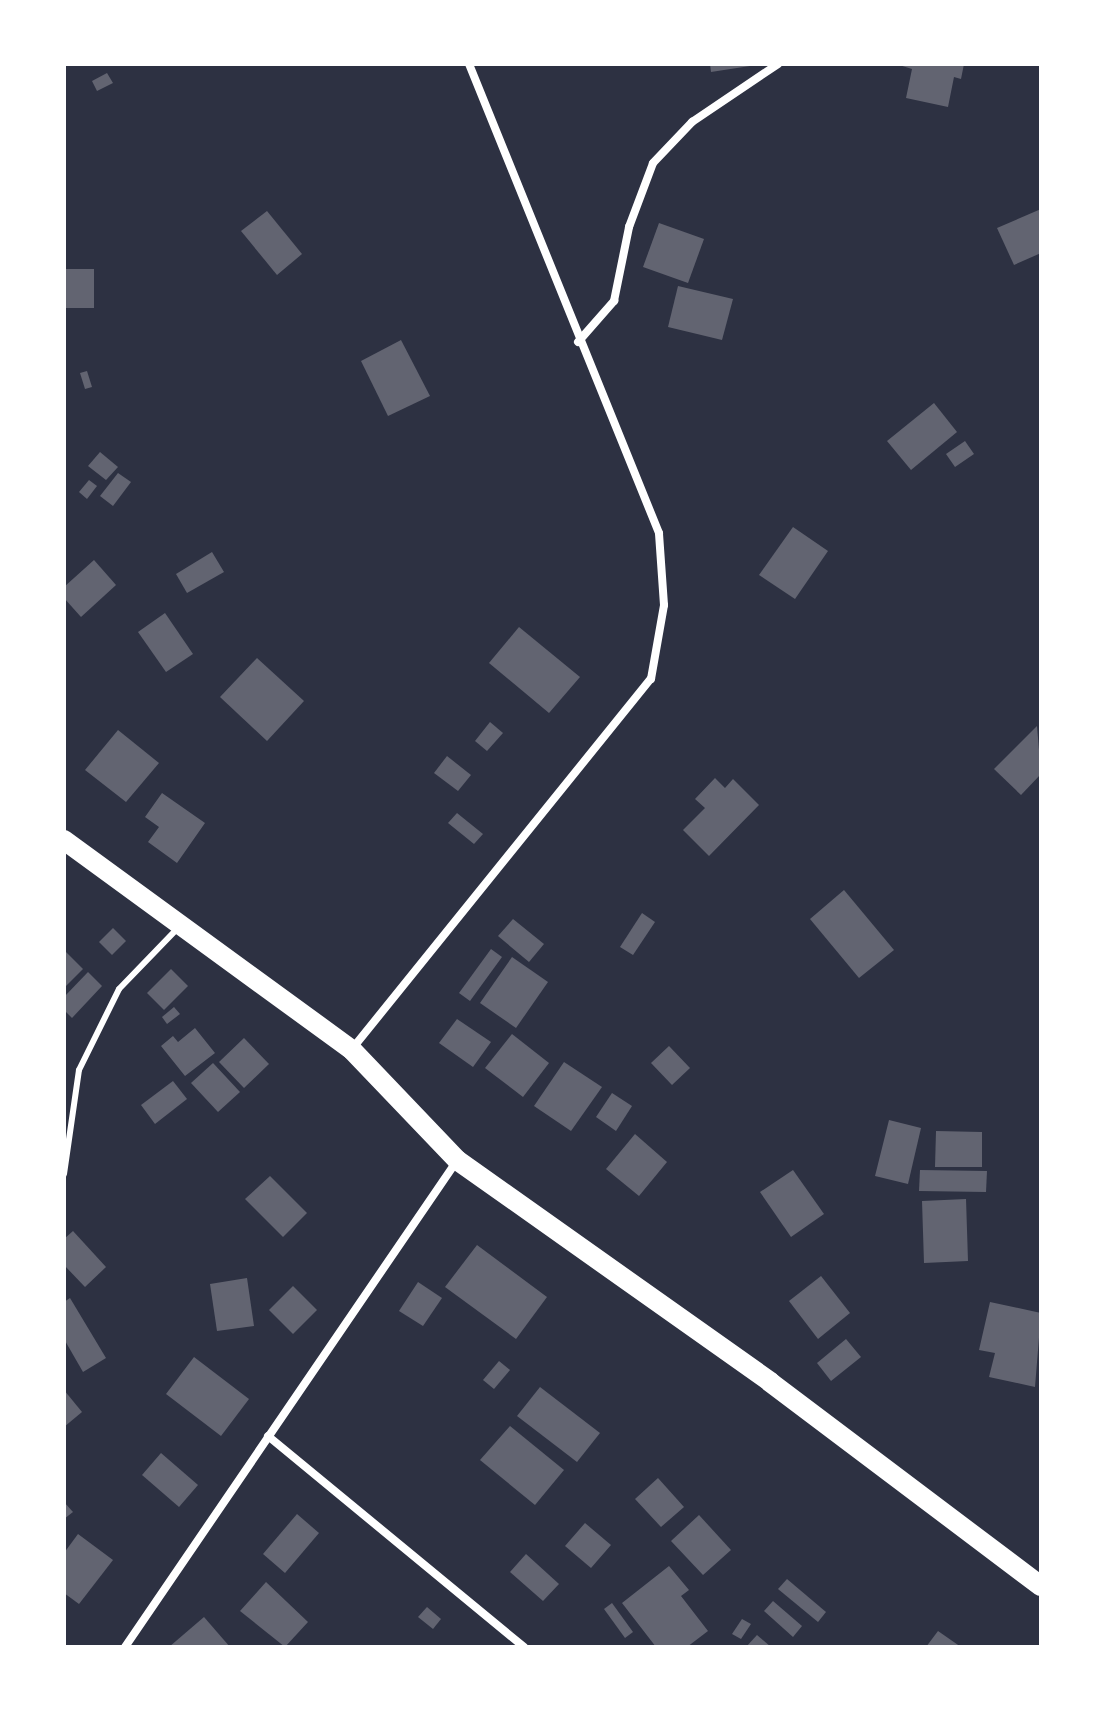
<!DOCTYPE html>
<style>
body{margin:0}
#map{position:relative;width:1105px;height:1711px;overflow:hidden;background:#2d3142;font-family:Raleway,sans-serif}
div>[style]{position:absolute}
.building>*{inset:0;background:#626471}
.service>*{height:6px;margin:-3px;padding:0 3px;transform-origin:3px;border-radius:3px;background:#fff}
.minor>*{height:8px;margin:-4px;padding:0 4px;transform-origin:4px;border-radius:4px;background:#fff}
.primary>*{height:20px;margin:-10px;padding:0 10px;transform-origin:10px;border-radius:10px;background:#fff}
span{translate:-50% -50%;white-space:nowrap;text-align:center;line-height:1.15;-webkit-text-stroke:8px #fff;paint-order:stroke}
.frame{position:absolute;inset:0;border:66px solid #fff;pointer-events:none}
</style>
<div id="map">
<div class="building">
<i style="clip-path:polygon(710px 64px,750px 64px,750px 66px,711px 72px)"></i>
<i style="clip-path:polygon(896px 64px,964px 64px,961px 79px,954px 77px,948px 107px,906px 98px,912px 69px)"></i>
<i style="clip-path:polygon(107px 73px,113px 83px,97px 91px,92px 81px)"></i>
<i style="clip-path:polygon(1041px 209px,1041px 253px,1014px 265px,997px 228px)"></i>
<i style="clip-path:polygon(267px 211px,302px 254px,277px 275px,241px 231px)"></i>
<i style="clip-path:polygon(659px 223px,704px 239px,688px 283px,643px 267px)"></i>
<i style="clip-path:polygon(64px 269px,94px 269px,94px 308px,64px 308px)"></i>
<i style="clip-path:polygon(678px 286px,733px 299px,722px 340px,668px 327px)"></i>
<i style="clip-path:polygon(401px 340px,430px 396px,388px 416px,361px 361px)"></i>
<i style="clip-path:polygon(87px 371px,92px 387px,85px 389px,80px 373px)"></i>
<i style="clip-path:polygon(934px 403px,957px 432px,911px 470px,887px 441px)"></i>
<i style="clip-path:polygon(965px 441px,974px 454px,955px 467px,946px 454px)"></i>
<i style="clip-path:polygon(100px 452px,118px 467px,106px 480px,88px 466px)"></i>
<i style="clip-path:polygon(118px 473px,131px 482px,113px 506px,100px 496px)"></i>
<i style="clip-path:polygon(89px 480px,97px 486px,87px 499px,79px 492px)"></i>
<i style="clip-path:polygon(793px 527px,828px 551px,795px 599px,759px 575px)"></i>
<i style="clip-path:polygon(212px 552px,224px 572px,187px 593px,176px 574px)"></i>
<i style="clip-path:polygon(94px 560px,116px 585px,81px 617px,64px 598px,64px 587px)"></i>
<i style="clip-path:polygon(165px 613px,193px 654px,166px 672px,138px 632px)"></i>
<i style="clip-path:polygon(519px 627px,580px 677px,549px 713px,489px 663px)"></i>
<i style="clip-path:polygon(257px 658px,304px 701px,267px 741px,220px 697px)"></i>
<i style="clip-path:polygon(490px 722px,503px 733px,487px 751px,475px 741px)"></i>
<i style="clip-path:polygon(1037px 726px,1041px 774px,1021px 795px,994px 769px)"></i>
<i style="clip-path:polygon(118px 730px,159px 763px,126px 802px,85px 770px)"></i>
<i style="clip-path:polygon(447px 756px,471px 775px,458px 791px,434px 773px)"></i>
<i style="clip-path:polygon(715px 778px,725px 788px,733px 779px,759px 805px,709px 856px,683px 830px,705px 808px,695px 799px)"></i>
<i style="clip-path:polygon(162px 793px,205px 823px,177px 863px,148px 842px,159px 827px,145px 817px)"></i>
<i style="clip-path:polygon(457px 813px,483px 834px,474px 844px,448px 823px)"></i>
<i style="clip-path:polygon(844px 890px,894px 950px,859px 978px,810px 919px)"></i>
<i style="clip-path:polygon(642px 913px,655px 922px,633px 955px,620px 947px)"></i>
<i style="clip-path:polygon(513px 919px,544px 944px,529px 962px,498px 936px)"></i>
<i style="clip-path:polygon(113px 928px,126px 941px,112px 955px,99px 942px)"></i>
<i style="clip-path:polygon(491px 949px,502px 957px,470px 1001px,459px 993px)"></i>
<i style="clip-path:polygon(64px 950px,83px 969px,64px 988px)"></i>
<i style="clip-path:polygon(512px 957px,548px 982px,516px 1028px,480px 1003px)"></i>
<i style="clip-path:polygon(171px 969px,188px 986px,164px 1010px,147px 993px)"></i>
<i style="clip-path:polygon(88px 972px,102px 986px,72px 1018px,64px 1010px,64px 997px)"></i>
<i style="clip-path:polygon(174px 1007px,180px 1014px,167px 1024px,162px 1017px)"></i>
<i style="clip-path:polygon(457px 1019px,491px 1042px,473px 1067px,439px 1043px)"></i>
<i style="clip-path:polygon(195px 1028px,215px 1053px,185px 1076px,161px 1046px,173px 1036px,178px 1042px)"></i>
<i style="clip-path:polygon(512px 1034px,549px 1063px,523px 1097px,485px 1068px)"></i>
<i style="clip-path:polygon(244px 1038px,269px 1064px,244px 1088px,219px 1062px)"></i>
<i style="clip-path:polygon(669px 1046px,690px 1068px,672px 1085px,651px 1063px)"></i>
<i style="clip-path:polygon(564px 1062px,602px 1087px,571px 1131px,534px 1106px)"></i>
<i style="clip-path:polygon(213px 1063px,240px 1092px,218px 1112px,191px 1083px)"></i>
<i style="clip-path:polygon(173px 1081px,187px 1099px,155px 1124px,141px 1105px)"></i>
<i style="clip-path:polygon(612px 1093px,632px 1106px,616px 1131px,596px 1117px)"></i>
<i style="clip-path:polygon(889px 1120px,921px 1128px,908px 1184px,875px 1176px)"></i>
<i style="clip-path:polygon(936px 1131px,982px 1132px,982px 1167px,935px 1167px)"></i>
<i style="clip-path:polygon(635px 1134px,667px 1162px,639px 1196px,606px 1169px)"></i>
<i style="clip-path:polygon(793px 1170px,824px 1214px,791px 1237px,760px 1192px)"></i>
<i style="clip-path:polygon(920px 1170px,987px 1171px,986px 1192px,919px 1191px)"></i>
<i style="clip-path:polygon(270px 1176px,307px 1213px,283px 1237px,245px 1199px)"></i>
<i style="clip-path:polygon(966px 1199px,968px 1261px,924px 1263px,922px 1201px)"></i>
<i style="clip-path:polygon(73px 1231px,106px 1267px,85px 1287px,64px 1265px,64px 1239px)"></i>
<i style="clip-path:polygon(477px 1245px,547px 1297px,516px 1339px,445px 1287px)"></i>
<i style="clip-path:polygon(821px 1276px,850px 1313px,818px 1339px,789px 1301px)"></i>
<i style="clip-path:polygon(247px 1278px,254px 1326px,217px 1331px,210px 1284px)"></i>
<i style="clip-path:polygon(418px 1282px,442px 1298px,423px 1326px,399px 1311px)"></i>
<i style="clip-path:polygon(293px 1286px,317px 1310px,293px 1334px,269px 1310px)"></i>
<i style="clip-path:polygon(70px 1298px,106px 1358px,83px 1372px,64px 1339px,64px 1302px)"></i>
<i style="clip-path:polygon(990px 1302px,1041px 1313px,1035px 1387px,989px 1377px,995px 1353px,979px 1350px)"></i>
<i style="clip-path:polygon(846px 1339px,861px 1357px,831px 1381px,817px 1363px)"></i>
<i style="clip-path:polygon(194px 1357px,249px 1399px,221px 1436px,166px 1394px)"></i>
<i style="clip-path:polygon(499px 1361px,510px 1370px,494px 1389px,483px 1380px)"></i>
<i style="clip-path:polygon(540px 1387px,600px 1433px,577px 1462px,517px 1416px)"></i>
<i style="clip-path:polygon(64px 1390px,82px 1412px,64px 1427px)"></i>
<i style="clip-path:polygon(510px 1426px,564px 1470px,535px 1505px,480px 1460px)"></i>
<i style="clip-path:polygon(161px 1453px,198px 1485px,179px 1507px,142px 1475px)"></i>
<i style="clip-path:polygon(658px 1478px,684px 1507px,661px 1527px,635px 1499px)"></i>
<i style="clip-path:polygon(64px 1502px,73px 1512px,64px 1519px)"></i>
<i style="clip-path:polygon(297px 1514px,319px 1533px,285px 1573px,263px 1554px)"></i>
<i style="clip-path:polygon(699px 1515px,731px 1550px,703px 1575px,671px 1541px)"></i>
<i style="clip-path:polygon(585px 1523px,611px 1545px,591px 1568px,565px 1546px)"></i>
<i style="clip-path:polygon(78px 1534px,113px 1560px,79px 1604px,64px 1593px,64px 1553px)"></i>
<i style="clip-path:polygon(526px 1554px,559px 1584px,543px 1601px,510px 1572px)"></i>
<i style="clip-path:polygon(669px 1566px,689px 1590px,681px 1596px,708px 1631px,687px 1647px,656px 1647px,622px 1603px)"></i>
<i style="clip-path:polygon(787px 1579px,826px 1612px,818px 1622px,778px 1589px)"></i>
<i style="clip-path:polygon(266px 1582px,308px 1622px,285px 1647px,240px 1611px)"></i>
<i style="clip-path:polygon(773px 1601px,802px 1626px,793px 1637px,764px 1611px)"></i>
<i style="clip-path:polygon(612px 1603px,633px 1632px,625px 1638px,604px 1609px)"></i>
<i style="clip-path:polygon(427px 1607px,441px 1619px,433px 1629px,418px 1617px)"></i>
<i style="clip-path:polygon(204px 1617px,230px 1647px,169px 1647px)"></i>
<i style="clip-path:polygon(742px 1619px,751px 1624px,741px 1639px,732px 1634px)"></i>
<i style="clip-path:polygon(938px 1631px,961px 1647px,926px 1647px)"></i>
<i style="clip-path:polygon(757px 1635px,771px 1647px,746px 1647px)"></i>
</div>
<div class="service">
<i style="left:64px;top:1174px;width:105px;rotate:-81.8deg"></i>
<i style="left:79px;top:1070px;width:90px;rotate:-63.7deg"></i>
<i style="left:119px;top:989px;width:85px;rotate:-46deg"></i>
</div>
<div class="minor">
<i style="left:578px;top:342px;width:55px;rotate:-48.7deg"></i>
<i style="left:614px;top:301px;width:76px;rotate:-78.5deg"></i>
<i style="left:629px;top:227px;width:68px;rotate:-69.4deg"></i>
<i style="left:653px;top:163px;width:57px;rotate:-46.4deg"></i>
<i style="left:692px;top:122px;width:104px;rotate:-34deg"></i>
<i style="left:352px;top:1049px;width:476px;rotate:-51.1deg"></i>
<i style="left:651px;top:679px;width:75px;rotate:-80deg"></i>
<i style="left:664px;top:605px;width:72px;rotate:-94deg"></i>
<i style="left:659px;top:533px;width:506px;rotate:-112.05deg"></i>
<i style="left:268px;top:1436px;width:332px;rotate:39.5deg"></i>
<i style="left:125px;top:1647px;width:587px;rotate:-55.69deg"></i>
</div>
<div class="primary">
<i style="left:64px;top:840px;width:356px;rotate:36.1deg"></i>
<i style="left:352px;top:1050px;width:152px;rotate:46.3deg"></i>
<i style="left:457px;top:1160px;width:384px;rotate:35.3deg"></i>
<i style="left:770px;top:1382px;width:339px;rotate:37deg"></i>
</div>
<div class="frame"></div>
</div>
